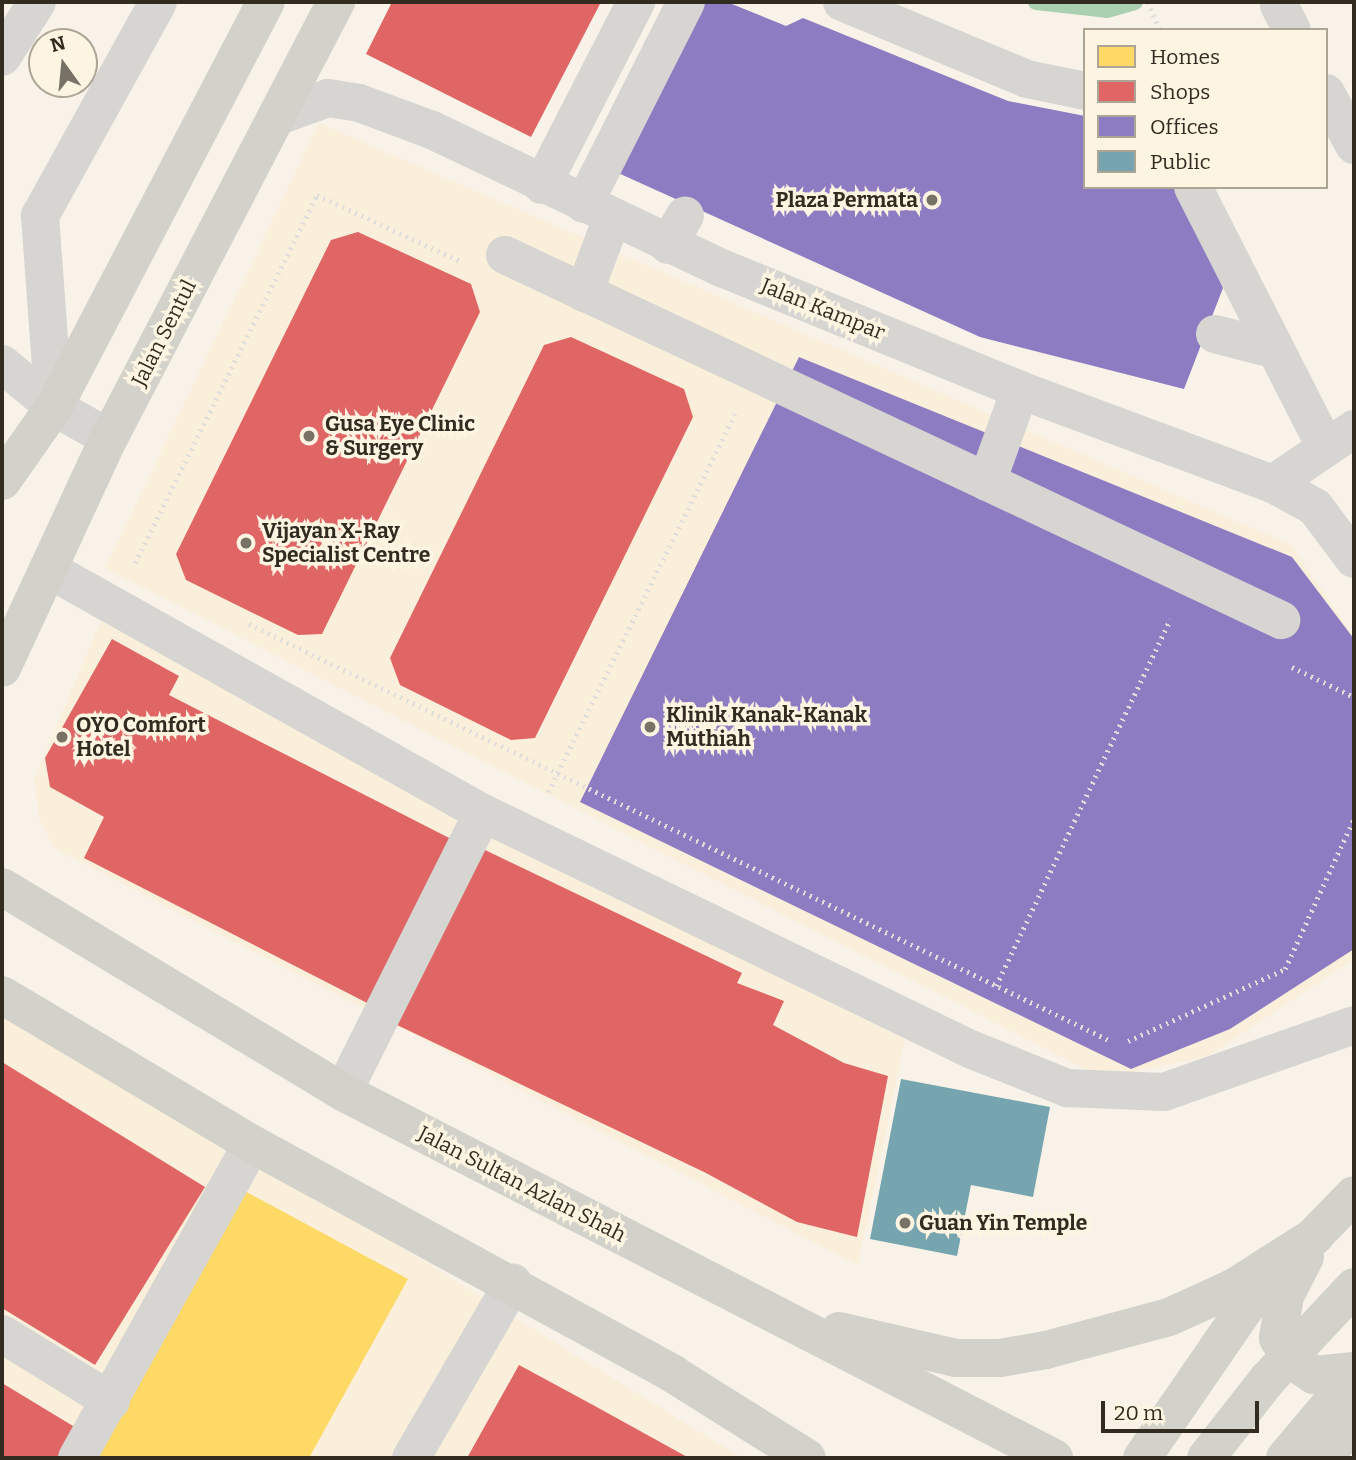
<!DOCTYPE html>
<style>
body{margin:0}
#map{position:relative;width:1356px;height:1460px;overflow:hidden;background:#f8f2e8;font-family:Bitter,serif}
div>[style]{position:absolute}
.built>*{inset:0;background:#faefda}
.homes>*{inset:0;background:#ffd966}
.shops>*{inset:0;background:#e06666}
.offices>*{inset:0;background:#8e7cc3}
.public>*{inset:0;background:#76a5af}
.stream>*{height:16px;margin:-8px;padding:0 8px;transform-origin:8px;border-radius:8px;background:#aad0b1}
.path>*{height:4.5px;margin-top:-2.25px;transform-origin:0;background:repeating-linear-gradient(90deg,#e0deda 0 2px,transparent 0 7px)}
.minor>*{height:38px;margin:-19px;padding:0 19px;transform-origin:19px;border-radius:19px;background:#d6d5d2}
.major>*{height:38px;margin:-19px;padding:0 19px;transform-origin:19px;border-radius:19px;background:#d2d2ca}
.dots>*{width:19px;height:19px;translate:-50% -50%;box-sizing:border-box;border:4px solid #fef4e2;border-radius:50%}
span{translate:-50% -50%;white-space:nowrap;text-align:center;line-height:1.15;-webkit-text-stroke:7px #fef4e2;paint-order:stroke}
.poi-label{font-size:21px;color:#312b20;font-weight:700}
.right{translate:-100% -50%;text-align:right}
.left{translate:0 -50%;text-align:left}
.street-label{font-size:21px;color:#312b20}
.frame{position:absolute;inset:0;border:4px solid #312b20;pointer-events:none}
.legend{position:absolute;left:1083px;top:28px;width:245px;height:161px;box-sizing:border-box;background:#fef4e2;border:2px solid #aca494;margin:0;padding:9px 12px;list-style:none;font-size:21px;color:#312b20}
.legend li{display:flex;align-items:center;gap:14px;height:35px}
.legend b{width:35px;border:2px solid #aca494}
.north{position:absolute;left:28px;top:28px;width:70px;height:70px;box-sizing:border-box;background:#fef4e2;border:2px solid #aca494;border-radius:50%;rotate:345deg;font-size:19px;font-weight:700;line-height:28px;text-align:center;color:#312b20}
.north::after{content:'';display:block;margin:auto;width:24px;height:32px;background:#777166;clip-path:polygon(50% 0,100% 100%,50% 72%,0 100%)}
.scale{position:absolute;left:1101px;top:1401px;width:158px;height:32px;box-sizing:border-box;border:4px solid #312b20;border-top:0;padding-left:9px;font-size:21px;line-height:24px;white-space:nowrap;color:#312b20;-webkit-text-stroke:5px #fef4e2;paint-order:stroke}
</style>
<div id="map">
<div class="built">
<i style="clip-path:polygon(319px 123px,1291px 545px,1354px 637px,1354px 959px,1208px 1056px,1103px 1078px,105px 568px)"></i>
<i style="clip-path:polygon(101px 620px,905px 1039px,858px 1265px,54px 848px,39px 818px,34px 780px)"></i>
<i style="clip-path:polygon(2px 1000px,742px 1458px,2px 1458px)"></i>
</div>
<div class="homes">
<i style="clip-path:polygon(239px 1188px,408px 1279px,309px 1458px,91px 1458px)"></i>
</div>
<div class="shops">
<i style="clip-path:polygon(392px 2px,601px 2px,531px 137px,366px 54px)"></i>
<i style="clip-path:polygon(358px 232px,471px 284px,480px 312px,322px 634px,298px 635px,186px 580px,176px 554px,331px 240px)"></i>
<i style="clip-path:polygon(571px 337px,684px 389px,693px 417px,535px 738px,511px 740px,400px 685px,390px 658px,544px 345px)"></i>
<i style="clip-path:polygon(782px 438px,896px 490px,904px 518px,747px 840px,723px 841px,611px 787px,601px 760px,755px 447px)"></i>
<i style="clip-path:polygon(1002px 548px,1116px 600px,1125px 627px,967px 950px,942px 951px,831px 895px,821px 869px,975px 556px)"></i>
<i style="clip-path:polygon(112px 639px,179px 676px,169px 695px,459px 843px,373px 1006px,84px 858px,104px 817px,50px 787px,45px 758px)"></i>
<i style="clip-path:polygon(483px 849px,742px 973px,737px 983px,784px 1001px,773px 1025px,844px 1063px,888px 1076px,857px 1237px,797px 1222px,704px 1172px,397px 1025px)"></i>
<i style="clip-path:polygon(2px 1062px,205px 1187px,95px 1365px,2px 1308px)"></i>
<i style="clip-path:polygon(519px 1365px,593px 1405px,689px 1458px,467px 1458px)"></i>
<i style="clip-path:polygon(2px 1383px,78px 1429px,60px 1458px,2px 1458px)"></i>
</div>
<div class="offices">
<i style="clip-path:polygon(701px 2px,727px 2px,786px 26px,803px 18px,1008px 101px,1085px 116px,1085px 187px,1179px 187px,1223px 288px,1184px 389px,980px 337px,616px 172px)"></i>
<i style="clip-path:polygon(799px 357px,1292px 557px,1354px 639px,1354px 949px,1230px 1029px,1131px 1069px,580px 802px)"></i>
</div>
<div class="public">
<i style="clip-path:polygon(901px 1079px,1050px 1107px,1033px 1197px,971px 1185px,957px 1256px,870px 1239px)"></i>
</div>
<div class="stream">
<i style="left:1036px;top:2px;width:71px;rotate:6.4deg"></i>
<i style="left:1107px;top:10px;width:29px;rotate:-16deg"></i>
</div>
<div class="path">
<i style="left:1148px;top:2px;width:30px;rotate:67deg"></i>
<i style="left:135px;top:563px;width:411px;rotate:-63.7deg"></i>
<i style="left:317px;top:195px;width:157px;rotate:24.8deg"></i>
<i style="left:249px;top:624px;width:958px;rotate:25.82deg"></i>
<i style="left:1292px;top:667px;width:69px;rotate:25.8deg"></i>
<i style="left:548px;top:792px;width:422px;rotate:-63.7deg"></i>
<i style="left:996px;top:986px;width:406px;rotate:-64.6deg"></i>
<i style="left:1128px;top:1041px;width:173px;rotate:-24.6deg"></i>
<i style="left:1285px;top:969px;width:166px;rotate:-65.4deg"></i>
</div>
<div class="minor">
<i style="left:842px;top:2px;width:200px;rotate:22.6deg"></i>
<i style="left:1027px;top:79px;width:59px;rotate:11.7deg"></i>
<i style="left:1279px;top:5px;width:28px;rotate:63deg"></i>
<i style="left:2px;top:57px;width:65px;rotate:-57.5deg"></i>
<i style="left:1326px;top:93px;width:59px;rotate:61.7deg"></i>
<i style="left:276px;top:117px;width:55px;rotate:-20.1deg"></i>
<i style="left:328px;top:98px;width:31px;rotate:9deg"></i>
<i style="left:359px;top:103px;width:78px;rotate:20.3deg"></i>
<i style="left:432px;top:130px;width:323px;rotate:25.5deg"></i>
<i style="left:724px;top:269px;width:320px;rotate:22.2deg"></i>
<i style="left:1020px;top:390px;width:270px;rotate:20.4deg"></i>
<i style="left:1273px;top:484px;width:48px;rotate:28.7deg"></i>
<i style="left:1315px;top:507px;width:65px;rotate:53.1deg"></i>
<i style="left:542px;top:185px;width:206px;rotate:-62.8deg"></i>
<i style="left:1193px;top:187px;width:291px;rotate:63deg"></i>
<i style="left:584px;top:204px;width:226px;rotate:-63.2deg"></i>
<i style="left:668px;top:245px;width:34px;rotate:-60deg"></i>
<i style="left:505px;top:255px;width:858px;rotate:25.19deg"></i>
<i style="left:584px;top:293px;width:80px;rotate:-69.5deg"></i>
<i style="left:1215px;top:334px;width:63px;rotate:14.7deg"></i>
<i style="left:2px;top:364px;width:67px;rotate:39.6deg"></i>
<i style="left:54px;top:407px;width:63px;rotate:29.4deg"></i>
<i style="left:54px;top:407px;width:192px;rotate:-94.2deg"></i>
<i style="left:40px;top:216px;width:244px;rotate:-61.1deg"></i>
<i style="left:987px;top:482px;width:98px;rotate:-70.3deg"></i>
<i style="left:1273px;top:484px;width:98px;rotate:-34.2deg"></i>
<i style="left:48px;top:569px;width:499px;rotate:29.3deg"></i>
<i style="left:483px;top:813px;width:541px;rotate:25.85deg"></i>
<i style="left:970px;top:1049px;width:105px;rotate:21.9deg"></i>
<i style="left:1067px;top:1088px;width:97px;rotate:2.4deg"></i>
<i style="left:1164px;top:1092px;width:201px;rotate:-19.4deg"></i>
<i style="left:343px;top:1092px;width:312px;rotate:-63.4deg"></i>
<i style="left:2px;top:1334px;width:128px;rotate:31.6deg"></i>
<i style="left:77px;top:1458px;width:359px;rotate:-60.9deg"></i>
<i style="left:411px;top:1458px;width:203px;rotate:-59.8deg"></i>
</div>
<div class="major">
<i style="left:2px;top:481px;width:90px;rotate:-54.9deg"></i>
<i style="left:54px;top:407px;width:457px;rotate:-62.4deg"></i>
<i style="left:2px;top:668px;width:254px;rotate:-65.1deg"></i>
<i style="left:109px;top:438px;width:492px;rotate:-62.5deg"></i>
<i style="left:2px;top:887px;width:398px;rotate:31deg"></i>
<i style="left:343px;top:1092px;width:800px;rotate:27.24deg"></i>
<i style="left:2px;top:995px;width:291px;rotate:30.8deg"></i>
<i style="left:252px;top:1144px;width:480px;rotate:28.6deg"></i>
<i style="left:673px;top:1374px;width:158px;rotate:32.1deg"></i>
<i style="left:1305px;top:1257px;width:44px;rotate:117.1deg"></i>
<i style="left:1285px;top:1296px;width:43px;rotate:99.5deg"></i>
<i style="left:1278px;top:1338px;width:24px;rotate:60deg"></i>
<i style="left:1290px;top:1359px;width:29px;rotate:34deg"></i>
<i style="left:1314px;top:1375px;width:40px;rotate:-5.7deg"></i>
<i style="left:839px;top:1331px;width:120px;rotate:13deg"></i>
<i style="left:956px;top:1358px;width:44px"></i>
<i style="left:1000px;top:1358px;width:47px;rotate:-9.9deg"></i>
<i style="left:1046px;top:1350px;width:127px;rotate:-15deg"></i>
<i style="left:1169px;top:1317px;width:70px;rotate:-24.4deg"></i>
<i style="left:1233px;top:1288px;width:97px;rotate:-32.4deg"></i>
<i style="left:1142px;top:1458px;width:186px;rotate:-55.5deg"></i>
<i style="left:1247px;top:1305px;width:153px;rotate:-45.8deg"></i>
<i style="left:1206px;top:1458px;width:100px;rotate:-51.9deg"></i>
<i style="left:1268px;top:1379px;width:126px;rotate:-46.9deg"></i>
<i style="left:1285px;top:1458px;width:107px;rotate:-49.9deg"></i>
<i style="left:1324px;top:1458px;width:48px;rotate:-51.7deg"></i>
</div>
<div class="dots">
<i style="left:932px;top:200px;background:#777166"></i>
<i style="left:309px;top:436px;background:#777166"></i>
<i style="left:246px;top:543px;background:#777166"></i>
<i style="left:650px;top:727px;background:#777166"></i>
<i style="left:62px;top:737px;background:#777166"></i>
<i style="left:905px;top:1223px;background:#777166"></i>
</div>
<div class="poi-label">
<span class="right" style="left:918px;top:200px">Plaza Permata</span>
<span class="left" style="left:325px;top:436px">Gusa Eye Clinic<br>&amp; Surgery</span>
<span class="left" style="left:262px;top:543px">Vijayan X-Ray<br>Specialist Centre</span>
<span class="left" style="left:666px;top:727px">Klinik Kanak-Kanak<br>Muthiah</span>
<span class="left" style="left:76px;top:737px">OYO Comfort<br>Hotel</span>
<span class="left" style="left:919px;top:1223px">Guan Yin Temple</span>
</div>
<div class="street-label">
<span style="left:823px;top:309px;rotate:22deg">Jalan Kampar</span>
<span style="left:164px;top:333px;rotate:-63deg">Jalan Sentul</span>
<span style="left:522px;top:1184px;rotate:27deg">Jalan Sultan Azlan Shah</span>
</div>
<div class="frame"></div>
<ul class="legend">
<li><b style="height:19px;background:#ffd966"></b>Homes</li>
<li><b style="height:19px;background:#e06666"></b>Shops</li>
<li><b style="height:19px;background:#8e7cc3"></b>Offices</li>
<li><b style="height:19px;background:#76a5af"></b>Public</li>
</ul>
<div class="north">N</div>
<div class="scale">20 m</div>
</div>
